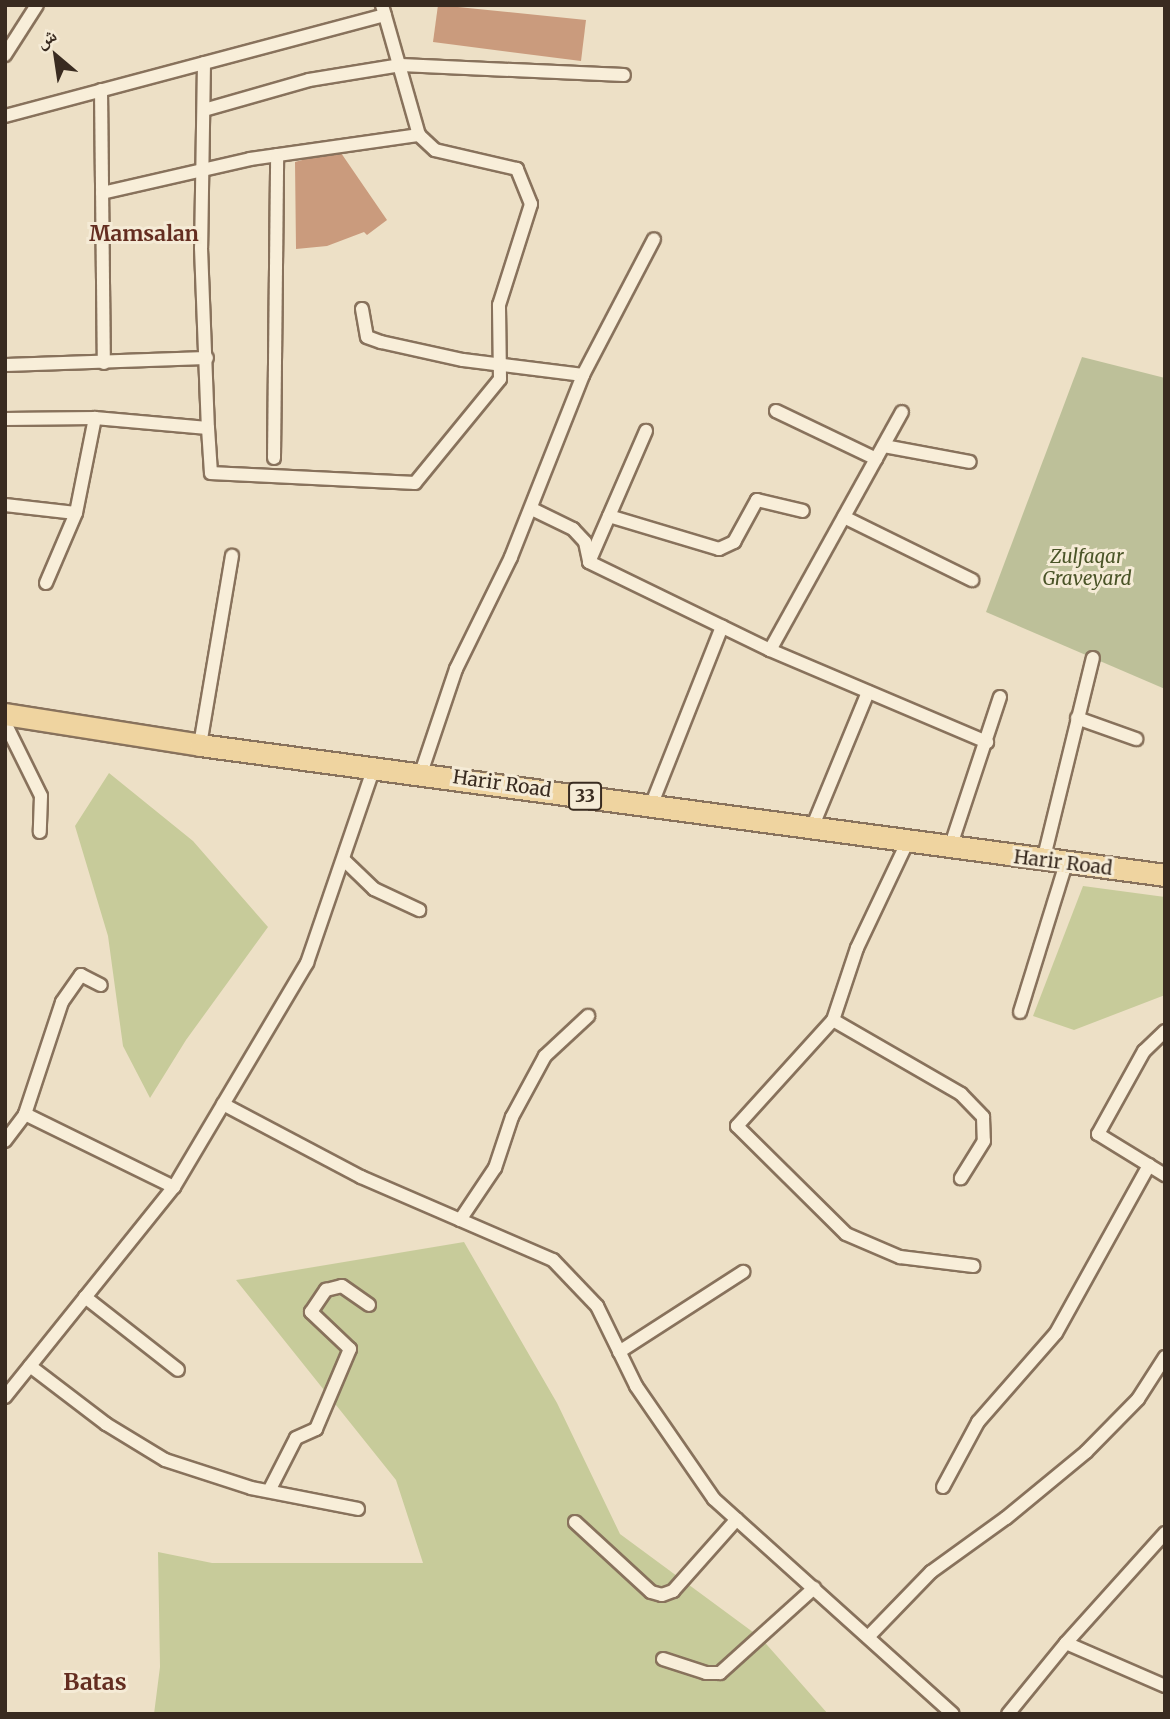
<!DOCTYPE html>
<meta charset="utf-8">
<style>
body{margin:0}
#map{position:relative;width:1170px;height:1719px;overflow:hidden;background:#ede0c6;font-family:Merriweather,"Noto Naskh Arabic",serif}
div>[style]{position:absolute}
.green>*{inset:0;background:#c7cb9a}
.cemetery>*{inset:0;background:#bdc099}
.building>*{inset:0;background:#ca9b7d}
.roads{filter:drop-shadow(2px 0 #88725c) drop-shadow(-2px 0 #88725c) drop-shadow(0 2px #88725c) drop-shadow(0 -2px #88725c)}
.minor>*{height:12px;margin:-6px;padding:0 6px;transform-origin:6px;border-radius:6px;background:#f8eed9}
.primary>*{height:21px;margin:-10.5px;padding:0 10.5px;transform-origin:10.5px;border-radius:10.5px;background:#efd4a0}
span{translate:-50% -50%;white-space:nowrap;text-align:center;line-height:1.15;-webkit-text-stroke:6px #f5ebd6;paint-order:stroke}
.shield-label span{padding:2px 5px;background:#f5ebd6;border:2px solid;border-radius:5px;-webkit-text-stroke-width:0}
.shield-label{font-size:18px;color:#392b20;font-weight:700}
.park-label{font-size:19px;color:#4a5427;font-style:italic}
.street-label{font-size:19px;color:#392b20}
.neighbourhood-label{font-size:21px;color:#642d20;font-weight:700}
.quarter-label{font-size:23px;color:#642d20;font-weight:700}
.frame{position:absolute;inset:0;border:7px solid #392b20;pointer-events:none}
.north{position:absolute;left:21px;top:21px;width:70px;height:70px;-webkit-text-stroke:5px #f5ebd6;paint-order:stroke;rotate:331deg;font-size:19px;font-weight:700;line-height:28px;text-align:center;color:#392b20}
.north::after{content:'';display:block;margin:auto;width:24px;height:32px;background:#392b20;clip-path:polygon(50% 0,100% 100%,50% 72%,0 100%)}
</style>
<div id="map">
<div class="green">
<i style="clip-path:polygon(109px 773px,193px 841px,268px 927px,186px 1040px,150px 1098px,123px 1046px,108px 936px,75px 826px)"></i>
<i style="clip-path:polygon(1083px 886px,1165px 897px,1165px 995px,1074px 1030px,1033px 1016px)"></i>
<i style="clip-path:polygon(464px 1242px,557px 1403px,620px 1534px,761px 1638px,828px 1714px,154px 1714px,160px 1667px,158px 1552px,212px 1563px,423px 1563px,396px 1480px,236px 1280px)"></i>
</div>
<div class="cemetery">
<i style="clip-path:polygon(1082px 357px,1165px 378px,1165px 689px,986px 612px)"></i>
</div>
<div class="building">
<i style="clip-path:polygon(438px 5px,586px 20px,581px 61px,433px 42px)"></i>
<i style="clip-path:polygon(339px 150px,387px 220px,367px 235px,364px 232px,327px 246px,296px 249px,295px 162px)"></i>
</div>
<div class="roads">
<div class="minor">
<i style="left:5px;top:55px;width:59px;rotate:-57.4deg"></i>
<i style="left:204px;top:63px;width:185px;rotate:90.9deg"></i>
<i style="left:201px;top:248px;width:180px;rotate:87.8deg"></i>
<i style="left:101px;top:90px;width:273px;rotate:89.4deg"></i>
<i style="left:204px;top:110px;width:109px;rotate:-15.9deg"></i>
<i style="left:309px;top:80px;width:93px;rotate:-9.3deg"></i>
<i style="left:401px;top:65px;width:223px;rotate:2.6deg"></i>
<i style="left:5px;top:116px;width:393px;rotate:-14.9deg"></i>
<i style="left:102px;top:193px;width:152px;rotate:-12.9deg"></i>
<i style="left:250px;top:159px;width:171px;rotate:-8.1deg"></i>
<i style="left:362px;top:309px;width:28px;rotate:80deg"></i>
<i style="left:367px;top:337px;width:15px;rotate:20deg"></i>
<i style="left:381px;top:342px;width:84px;rotate:12.4deg"></i>
<i style="left:463px;top:360px;width:121px;rotate:7.1deg"></i>
<i style="left:5px;top:365px;width:202px;rotate:-2deg"></i>
<i style="left:776px;top:411px;width:111px;rotate:25.6deg"></i>
<i style="left:5px;top:419px;width:90px;rotate:-0.6deg"></i>
<i style="left:95px;top:418px;width:113px;rotate:5.1deg"></i>
<i style="left:208px;top:428px;width:45px;rotate:86.2deg"></i>
<i style="left:211px;top:473px;width:204px;rotate:2.8deg"></i>
<i style="left:415px;top:483px;width:134px;rotate:-50.7deg"></i>
<i style="left:500px;top:379px;width:74px;rotate:-90.8deg"></i>
<i style="left:499px;top:305px;width:106px;rotate:-72.4deg"></i>
<i style="left:531px;top:204px;width:38px;rotate:-112deg"></i>
<i style="left:517px;top:169px;width:84px;rotate:-167deg"></i>
<i style="left:435px;top:150px;width:22px;rotate:-137deg"></i>
<i style="left:419px;top:135px;width:135px;rotate:-105.9deg"></i>
<i style="left:884px;top:446px;width:87px;rotate:10.5deg"></i>
<i style="left:274px;top:458px;width:303px;rotate:-89.4deg"></i>
<i style="left:5px;top:505px;width:71px;rotate:6.4deg"></i>
<i style="left:532px;top:509px;width:46px;rotate:26deg"></i>
<i style="left:573px;top:529px;width:18px;rotate:47deg"></i>
<i style="left:585px;top:542px;width:19px;rotate:78deg"></i>
<i style="left:609px;top:516px;width:115px;rotate:16.7deg"></i>
<i style="left:719px;top:549px;width:17px;rotate:-25deg"></i>
<i style="left:734px;top:542px;width:48px;rotate:-61.3deg"></i>
<i style="left:757px;top:500px;width:47px;rotate:13.4deg"></i>
<i style="left:844px;top:517px;width:143px;rotate:26.2deg"></i>
<i style="left:589px;top:562px;width:201px;rotate:25.9deg"></i>
<i style="left:770px;top:650px;width:236px;rotate:23deg"></i>
<i style="left:589px;top:562px;width:143px;rotate:-66.5deg"></i>
<i style="left:46px;top:583px;width:76px;rotate:-66.8deg"></i>
<i style="left:76px;top:513px;width:97px;rotate:-78.7deg"></i>
<i style="left:770px;top:650px;width:272px;rotate:-61deg"></i>
<i style="left:1077px;top:718px;width:63px;rotate:19.6deg"></i>
<i style="left:5px;top:723px;width:81px;rotate:63.7deg"></i>
<i style="left:41px;top:796px;width:36px;rotate:92deg"></i>
<i style="left:200px;top:745px;width:192px;rotate:-80.4deg"></i>
<i style="left:421px;top:773px;width:110px;rotate:-71.4deg"></i>
<i style="left:456px;top:669px;width:125px;rotate:-63.8deg"></i>
<i style="left:511px;top:557px;width:196px;rotate:-68.4deg"></i>
<i style="left:583px;top:375px;width:153px;rotate:-62.4deg"></i>
<i style="left:651px;top:806px;width:193px;rotate:-68.4deg"></i>
<i style="left:812px;top:828px;width:147px;rotate:-67.6deg"></i>
<i style="left:903px;top:841px;width:6px;rotate:72deg"></i>
<i style="left:905px;top:847px;width:112px;rotate:115.4deg"></i>
<i style="left:857px;top:948px;width:76px;rotate:108.4deg"></i>
<i style="left:833px;top:1020px;width:148px;rotate:30deg"></i>
<i style="left:961px;top:1094px;width:32px;rotate:46deg"></i>
<i style="left:983px;top:1117px;width:24px;rotate:88deg"></i>
<i style="left:984px;top:1141px;width:44px;rotate:121.9deg"></i>
<i style="left:950px;top:848px;width:159px;rotate:-71.7deg"></i>
<i style="left:344px;top:860px;width:42px;rotate:44deg"></i>
<i style="left:374px;top:889px;width:50px;rotate:25deg"></i>
<i style="left:1043px;top:861px;width:209px;rotate:-76.2deg"></i>
<i style="left:1020px;top:1012px;width:156px;rotate:-72.8deg"></i>
<i style="left:833px;top:1020px;width:143px;rotate:132.2deg"></i>
<i style="left:737px;top:1126px;width:153px;rotate:44.7deg"></i>
<i style="left:846px;top:1234px;width:59px;rotate:23.1deg"></i>
<i style="left:900px;top:1257px;width:74px;rotate:7deg"></i>
<i style="left:1165px;top:1031px;width:29px;rotate:136deg"></i>
<i style="left:1144px;top:1051px;width:95px;rotate:119deg"></i>
<i style="left:1098px;top:1134px;width:79px;rotate:31.5deg"></i>
<i style="left:223px;top:1104px;width:156px;rotate:27.9deg"></i>
<i style="left:361px;top:1177px;width:209px;rotate:23.4deg"></i>
<i style="left:553px;top:1260px;width:64px;rotate:46.3deg"></i>
<i style="left:597px;top:1306px;width:89px;rotate:64deg"></i>
<i style="left:636px;top:1386px;width:137px;rotate:55.4deg"></i>
<i style="left:714px;top:1499px;width:321px;rotate:42deg"></i>
<i style="left:25px;top:1114px;width:118px;rotate:-71.7deg"></i>
<i style="left:62px;top:1002px;width:33px;rotate:-55deg"></i>
<i style="left:81px;top:975px;width:22px;rotate:27deg"></i>
<i style="left:5px;top:1141px;width:34px;rotate:-53deg"></i>
<i style="left:25px;top:1114px;width:166px;rotate:26.1deg"></i>
<i style="left:460px;top:1220px;width:63px;rotate:-56.1deg"></i>
<i style="left:495px;top:1168px;width:54px;rotate:-71.6deg"></i>
<i style="left:512px;top:1117px;width:69px;rotate:-61.6deg"></i>
<i style="left:545px;top:1056px;width:59px;rotate:-42.9deg"></i>
<i style="left:85px;top:1297px;width:118px;rotate:38.1deg"></i>
<i style="left:619px;top:1352px;width:148px;rotate:-32.8deg"></i>
<i style="left:30px;top:1366px;width:96px;rotate:37.3deg"></i>
<i style="left:106px;top:1424px;width:69px;rotate:31.4deg"></i>
<i style="left:165px;top:1460px;width:90px;rotate:18deg"></i>
<i style="left:251px;top:1488px;width:109px;rotate:11.1deg"></i>
<i style="left:5px;top:1397px;width:270px;rotate:-51.2deg"></i>
<i style="left:174px;top:1187px;width:261px;rotate:-59.3deg"></i>
<i style="left:307px;top:963px;width:207px;rotate:-71.1deg"></i>
<i style="left:943px;top:1487px;width:74px;rotate:-61.7deg"></i>
<i style="left:978px;top:1422px;width:118px;rotate:-48.8deg"></i>
<i style="left:1056px;top:1333px;width:192px;rotate:-61deg"></i>
<i style="left:269px;top:1491px;width:59px;rotate:-63deg"></i>
<i style="left:296px;top:1438px;width:22px;rotate:-24deg"></i>
<i style="left:316px;top:1429px;width:87px;rotate:-67deg"></i>
<i style="left:350px;top:1349px;width:54px;rotate:-136.5deg"></i>
<i style="left:311px;top:1312px;width:27px;rotate:-56deg"></i>
<i style="left:326px;top:1290px;width:16px;rotate:-14deg"></i>
<i style="left:342px;top:1286px;width:33px;rotate:35deg"></i>
<i style="left:575px;top:1522px;width:103px;rotate:42.6deg"></i>
<i style="left:651px;top:1592px;width:11px;rotate:15deg"></i>
<i style="left:662px;top:1595px;width:12px;rotate:-20deg"></i>
<i style="left:673px;top:1591px;width:96px;rotate:-48.4deg"></i>
<i style="left:868px;top:1637px;width:91px;rotate:-45.9deg"></i>
<i style="left:931px;top:1572px;width:92px;rotate:-35.8deg"></i>
<i style="left:1006px;top:1518px;width:104px;rotate:-39.5deg"></i>
<i style="left:1086px;top:1452px;width:74px;rotate:-45.5deg"></i>
<i style="left:1138px;top:1399px;width:50px;rotate:-57.3deg"></i>
<i style="left:1066px;top:1643px;width:148px;rotate:-48deg"></i>
<i style="left:663px;top:1659px;width:45px;rotate:18deg"></i>
<i style="left:706px;top:1673px;width:14px"></i>
<i style="left:720px;top:1673px;width:127px;rotate:-42.1deg"></i>
<i style="left:1008px;top:1714px;width:92px;rotate:-50.8deg"></i>
<i style="left:1066px;top:1643px;width:108px;rotate:23.5deg"></i>
</div>
<div class="primary">
<i style="left:5px;top:714px;width:197px;rotate:9deg"></i>
<i style="left:200px;top:745px;width:974px;rotate:7.67deg"></i>
</div>
</div>
<div class="shield-label">
<span style="left:585px;top:796px">33</span>
</div>
<div class="park-label">
<span style="left:1087px;top:568px">Zulfaqar<br>Graveyard</span>
</div>
<div class="street-label">
<span style="left:502px;top:784px;rotate:8deg">Harir Road</span>
<span style="left:1063px;top:863px;rotate:7deg">Harir Road</span>
</div>
<div class="neighbourhood-label">
<span style="left:144px;top:234px">Mamsalan</span>
</div>
<div class="quarter-label">
<span style="left:95px;top:1682px">Batas</span>
</div>
<div class="frame"></div>
<div class="north">ش</div>
</div>
